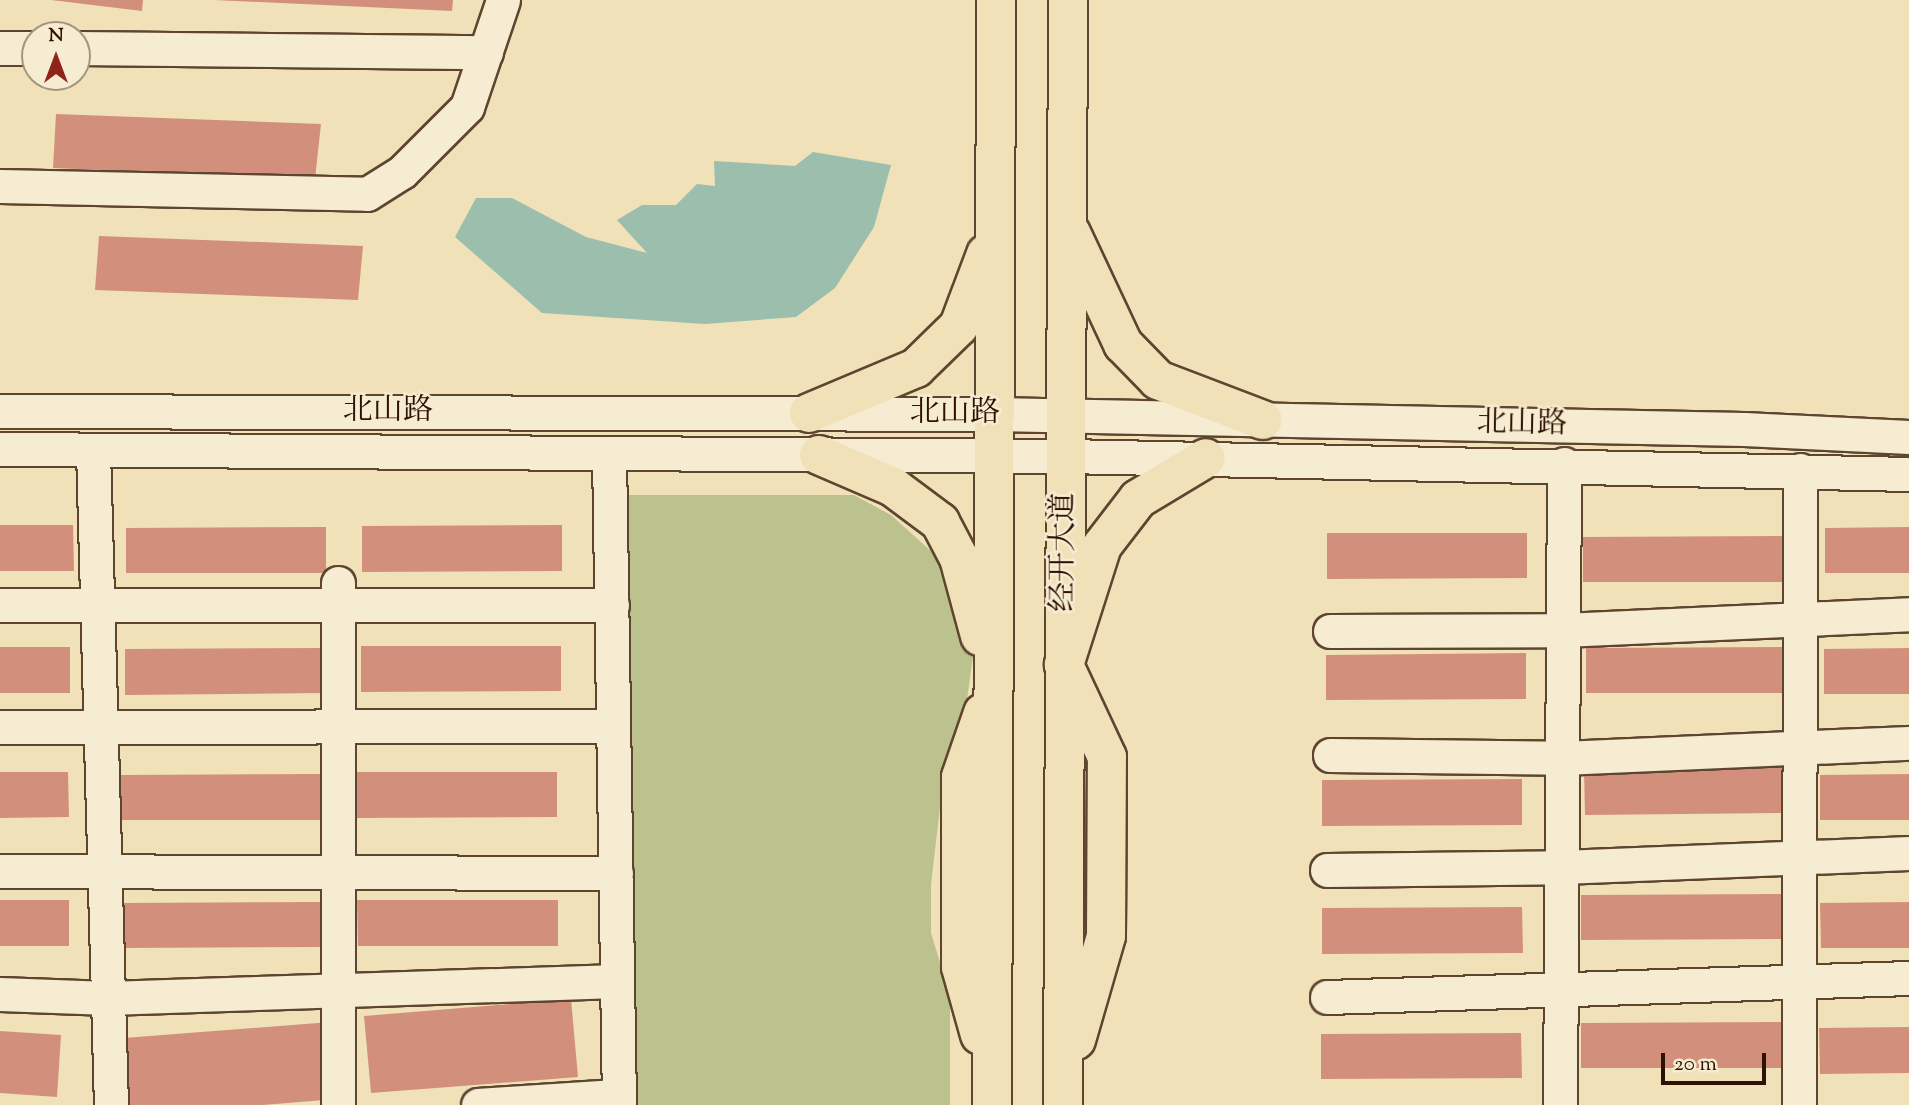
<!DOCTYPE html>
<meta charset="utf-8">
<style>
body{margin:0}
#map{position:relative;width:1909px;height:1105px;overflow:hidden;background:#f1e1b8;font-family:"Sorts Mill Goudy","Noto Serif SC",serif}
div>[style]{position:absolute}
.green>*{inset:0;background:#bcc28d}
.water>*{inset:0;background:#9bbead}
.building>*{inset:0;background:#d2907c}
.roads{filter:drop-shadow(2px 0 #5e4530) drop-shadow(-2px 0 #5e4530) drop-shadow(0 2px #5e4530) drop-shadow(0 -2px #5e4530)}
.minor>*{height:33px;margin:-16.5px;padding:0 16.5px;transform-origin:16.5px;border-radius:16.5px;background:#f6ecd1}
.major>*{height:38px;margin:-19px;padding:0 19px;transform-origin:19px;border-radius:19px;background:#f1e1b8}
span{translate:-50% -50%;white-space:nowrap;text-align:center;line-height:1.15;-webkit-text-stroke:5px #f6ecd1;paint-order:stroke}
.street-label{font-size:30px;color:#2d1103}
.north{position:absolute;left:21px;top:21px;width:70px;height:70px;box-sizing:border-box;background:#f6ecd1;border:2px solid #a6947f;border-radius:50%;rotate:0deg;font-size:19px;font-weight:700;line-height:28px;text-align:center;color:#2d1103}
.north::after{content:'';display:block;margin:auto;width:24px;height:32px;background:#8f2418;clip-path:polygon(50% 0,100% 100%,50% 72%,0 100%)}
.scale{position:absolute;left:1661px;top:1053px;width:105px;height:32px;box-sizing:border-box;border:4px solid #2d1103;border-top:0;padding-left:9px;font-size:21px;line-height:24px;white-space:nowrap;color:#2d1103;-webkit-text-stroke:5px #f6ecd1;paint-order:stroke}
</style>
<div id="map">
<div class="green">
<i style="clip-path:polygon(619px 495px,854px 495px,891px 515px,932px 552px,960px 598px,973px 656px,964px 722px,946px 755px,931px 885px,931px 933px,950px 995px,950px 1105px,626px 1105px)"></i>
</div>
<div class="water">
<i style="clip-path:polygon(813px 152px,891px 165px,874px 227px,835px 288px,796px 317px,705px 324px,542px 313px,455px 237px,476px 198px,512px 198px,586px 237px,647px 253px,617px 220px,642px 205px,676px 205px,697px 184px,715px 186px,714px 161px,795px 166px)"></i>
</div>
<div class="building">
<i style="clip-path:polygon(51px 0,143px 0,142px 11px)"></i>
<i style="clip-path:polygon(214px 0,453px 0,452px 11px)"></i>
<i style="clip-path:polygon(56px 114px,321px 124px,315px 179px,53px 168px)"></i>
<i style="clip-path:polygon(99px 236px,363px 246px,358px 300px,95px 290px)"></i>
<i style="clip-path:polygon(0 525px,73px 525px,74px 571px,0 571px)"></i>
<i style="clip-path:polygon(562px 525px,562px 571px,362px 572px,362px 526px)"></i>
<i style="clip-path:polygon(326px 527px,326px 573px,126px 573px,126px 528px)"></i>
<i style="clip-path:polygon(1909px 527px,1909px 573px,1825px 573px,1825px 528px)"></i>
<i style="clip-path:polygon(1327px 533px,1527px 533px,1527px 578px,1327px 579px)"></i>
<i style="clip-path:polygon(1783px 536px,1783px 582px,1583px 582px,1583px 537px)"></i>
<i style="clip-path:polygon(361px 646px,561px 646px,561px 691px,361px 692px)"></i>
<i style="clip-path:polygon(0 647px,70px 647px,70px 693px,0 693px)"></i>
<i style="clip-path:polygon(1786px 647px,1786px 693px,1586px 693px,1586px 648px)"></i>
<i style="clip-path:polygon(325px 648px,325px 693px,125px 695px,125px 649px)"></i>
<i style="clip-path:polygon(1909px 648px,1909px 694px,1824px 694px,1824px 649px)"></i>
<i style="clip-path:polygon(1526px 653px,1526px 699px,1326px 700px,1326px 655px)"></i>
<i style="clip-path:polygon(1785px 768px,1785px 813px,1585px 815px,1584px 769px)"></i>
<i style="clip-path:polygon(0 772px,68px 772px,69px 817px,0 818px)"></i>
<i style="clip-path:polygon(357px 772px,557px 772px,557px 817px,357px 818px)"></i>
<i style="clip-path:polygon(321px 774px,321px 820px,121px 820px,121px 775px)"></i>
<i style="clip-path:polygon(1909px 774px,1909px 820px,1820px 820px,1820px 775px)"></i>
<i style="clip-path:polygon(1522px 779px,1522px 825px,1322px 826px,1322px 780px)"></i>
<i style="clip-path:polygon(1781px 894px,1781px 939px,1581px 940px,1581px 895px)"></i>
<i style="clip-path:polygon(0 900px,69px 900px,69px 946px,0 946px)"></i>
<i style="clip-path:polygon(357px 900px,558px 900px,558px 946px,358px 946px)"></i>
<i style="clip-path:polygon(322px 902px,322px 947px,122px 948px,121px 903px)"></i>
<i style="clip-path:polygon(1909px 902px,1909px 948px,1821px 948px,1820px 903px)"></i>
<i style="clip-path:polygon(1522px 907px,1523px 953px,1322px 954px,1322px 908px)"></i>
<i style="clip-path:polygon(571px 999px,578px 1077px,371px 1093px,364px 1016px)"></i>
<i style="clip-path:polygon(331px 1022px,337px 1099px,263px 1105px,129px 1105px,124px 1038px)"></i>
<i style="clip-path:polygon(1781px 1022px,1782px 1068px,1581px 1068px,1581px 1023px)"></i>
<i style="clip-path:polygon(1909px 1027px,1909px 1073px,1820px 1074px,1819px 1028px)"></i>
<i style="clip-path:polygon(0 1031px,61px 1035px,57px 1097px,0 1093px)"></i>
<i style="clip-path:polygon(1521px 1033px,1522px 1078px,1321px 1079px,1321px 1034px)"></i>
</div>
<div class="roads">
<div class="minor">
<i style="left:0;top:48px;width:35px"></i>
<i style="left:77px;top:48px;width:409px;rotate:0.6deg"></i>
<i style="left:0;top:186px;width:367px;rotate:1.2deg"></i>
<i style="left:367px;top:194px;width:41px;rotate:-32.2deg"></i>
<i style="left:402px;top:172px;width:92px;rotate:-45deg"></i>
<i style="left:467px;top:107px;width:113px;rotate:-71.4deg"></i>
<i style="left:0;top:411px;width:994px;rotate:0.17deg"></i>
<i style="left:994px;top:414px;width:750px;rotate:1.15deg"></i>
<i style="left:1744px;top:429px;width:165px;rotate:2.8deg"></i>
<i style="left:0;top:449px;width:1065px;rotate:0.38deg"></i>
<i style="left:1065px;top:456px;width:844px;rotate:1.22deg"></i>
<i style="left:93px;top:450px;width:655px;rotate:88.43deg"></i>
<i style="left:609px;top:453px;width:652px;rotate:89.12deg"></i>
<i style="left:338px;top:583px;width:522px;rotate:90deg"></i>
<i style="left:0;top:605px;width:612px"></i>
<i style="left:1330px;top:631px;width:233px;rotate:-0.2deg"></i>
<i style="left:1563px;top:630px;width:346px;rotate:-2.6deg"></i>
<i style="left:0;top:727px;width:613px;rotate:-0.09deg"></i>
<i style="left:1330px;top:755px;width:232px;rotate:0.7deg"></i>
<i style="left:1562px;top:758px;width:347px;rotate:-2.5deg"></i>
<i style="left:1327px;top:870px;width:235px;rotate:-0.7deg"></i>
<i style="left:1562px;top:867px;width:347px;rotate:-2.3deg"></i>
<i style="left:0;top:871px;width:616px;rotate:0.19deg"></i>
<i style="left:0;top:994px;width:108px;rotate:2.1deg"></i>
<i style="left:108px;top:998px;width:509px;rotate:-1.91deg"></i>
<i style="left:1327px;top:997px;width:582px;rotate:-1.87deg"></i>
<i style="left:478px;top:1105px;width:141px;rotate:-3.7deg"></i>
<i style="left:1560px;top:1105px;width:641px;rotate:-89.64deg"></i>
<i style="left:1799px;top:1105px;width:635px;rotate:-89.91deg"></i>
</div>
<div class="major">
<i style="left:1071px;top:233px;width:123px;rotate:64.9deg"></i>
<i style="left:1123px;top:344px;width:50px;rotate:45.8deg"></i>
<i style="left:1158px;top:380px;width:112px;rotate:20.9deg"></i>
<i style="left:809px;top:413px;width:116px;rotate:-22.8deg"></i>
<i style="left:916px;top:368px;width:60px;rotate:-44.3deg"></i>
<i style="left:959px;top:326px;width:77px;rotate:-69.4deg"></i>
<i style="left:819px;top:455px;width:81px;rotate:23.4deg"></i>
<i style="left:893px;top:487px;width:59px;rotate:36.7deg"></i>
<i style="left:940px;top:522px;width:41px;rotate:62.2deg"></i>
<i style="left:959px;top:558px;width:81px;rotate:74.9deg"></i>
<i style="left:980px;top:1035px;width:71px;rotate:-105.6deg"></i>
<i style="left:961px;top:967px;width:190px;rotate:-90deg"></i>
<i style="left:961px;top:777px;width:68px;rotate:-71deg"></i>
<i style="left:1076px;top:1040px;width:108px;rotate:-73.9deg"></i>
<i style="left:1106px;top:936px;width:179px;rotate:-89.7deg"></i>
<i style="left:1107px;top:757px;width:102px;rotate:-115.1deg"></i>
<i style="left:1064px;top:665px;width:125px;rotate:-72.3deg"></i>
<i style="left:1102px;top:546px;width:59px;rotate:-52.5deg"></i>
<i style="left:1138px;top:499px;width:79px;rotate:-31.1deg"></i>
<i style="left:992px;top:1105px;width:1105px;rotate:-89.79deg"></i>
<i style="left:1063px;top:1105px;width:1105px;rotate:-89.74deg"></i>
</div>
</div>
<div class="street-label">
<span style="left:388px;top:412px">北山路</span>
<span style="left:955px;top:414px">北山路</span>
<span style="left:1522px;top:425px;rotate:1deg">北山路</span>
<span style="left:1065px;top:552px;rotate:-90deg">经开大道</span>
</div>
<div class="north">N</div>
<div class="scale">20 m</div>
</div>
